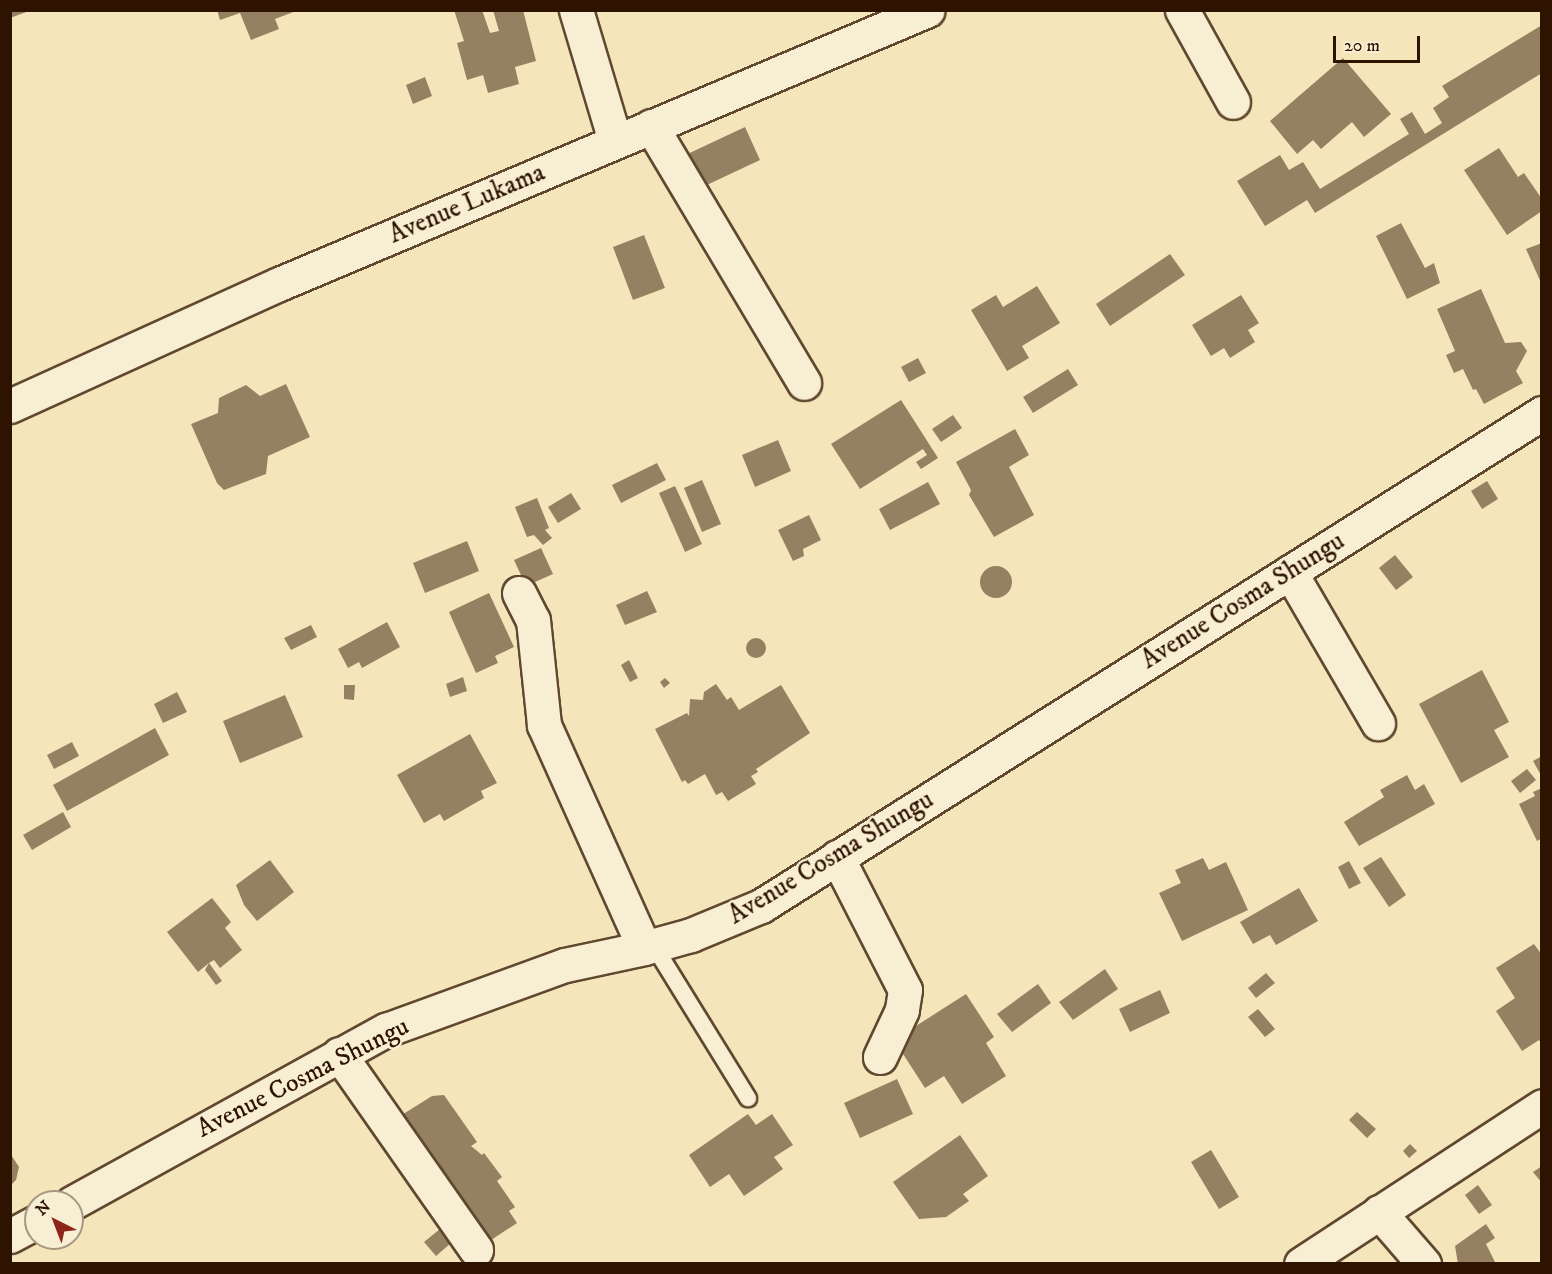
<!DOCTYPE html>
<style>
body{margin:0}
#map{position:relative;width:1552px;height:1274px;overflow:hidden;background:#f5e5bb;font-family:"IM FELL DW Pica",serif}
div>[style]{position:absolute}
.building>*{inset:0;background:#958161}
.round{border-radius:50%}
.roads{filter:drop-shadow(2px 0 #60482f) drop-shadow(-2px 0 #60482f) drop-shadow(0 2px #60482f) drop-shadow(0 -2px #60482f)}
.lane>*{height:16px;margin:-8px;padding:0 8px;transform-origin:8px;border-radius:8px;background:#f8eed3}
.street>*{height:33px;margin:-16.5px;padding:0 16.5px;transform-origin:16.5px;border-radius:16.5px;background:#f8eed3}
span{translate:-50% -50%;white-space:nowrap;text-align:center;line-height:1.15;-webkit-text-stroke:4.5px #f8eed3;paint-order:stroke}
.street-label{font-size:26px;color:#2e1400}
.frame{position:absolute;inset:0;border:12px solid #2e1400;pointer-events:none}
.north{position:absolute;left:24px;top:1190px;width:60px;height:60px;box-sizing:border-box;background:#f8eed3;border:2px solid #a7977f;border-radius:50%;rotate:318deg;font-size:16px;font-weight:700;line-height:24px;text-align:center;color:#2e1400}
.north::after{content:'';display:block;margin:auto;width:21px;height:27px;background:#8f2418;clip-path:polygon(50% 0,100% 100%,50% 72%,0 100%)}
.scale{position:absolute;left:1333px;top:36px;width:87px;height:27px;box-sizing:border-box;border:3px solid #2e1400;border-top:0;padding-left:8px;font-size:18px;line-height:21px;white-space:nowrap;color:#2e1400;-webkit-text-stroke:4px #f8eed3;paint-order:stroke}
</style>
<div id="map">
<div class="building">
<i style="clip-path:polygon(10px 10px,29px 10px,29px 11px,10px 18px)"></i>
<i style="clip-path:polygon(217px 10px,296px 10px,296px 11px,275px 19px,279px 29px,251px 40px,240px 13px,220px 20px)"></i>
<i style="clip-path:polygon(454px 10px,482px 10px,490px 33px,499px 31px,493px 10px,523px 10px,536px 61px,515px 67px,519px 84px,488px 93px,483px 75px,467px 80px,457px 43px,464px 41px)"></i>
<i style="clip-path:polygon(1542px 25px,1542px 73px,1315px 213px,1307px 200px,1265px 226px,1237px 181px,1280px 155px,1289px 170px,1303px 162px,1320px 189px,1409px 134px,1400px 119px,1412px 112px,1425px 134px,1442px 123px,1433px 108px,1449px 97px,1442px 86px)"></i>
<i style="clip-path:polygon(1343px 58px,1391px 114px,1364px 137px,1352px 122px,1321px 149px,1313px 140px,1297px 154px,1270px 121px)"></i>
<i style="clip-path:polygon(425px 77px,432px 96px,413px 104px,406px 85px)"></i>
<i style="clip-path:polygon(745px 127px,760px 160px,694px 191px,679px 158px)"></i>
<i style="clip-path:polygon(1499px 148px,1518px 177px,1524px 173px,1542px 199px,1542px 211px,1507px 235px,1464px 170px)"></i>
<i style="clip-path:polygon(1401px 223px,1425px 268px,1434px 263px,1440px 283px,1407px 299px,1376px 236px)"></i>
<i style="clip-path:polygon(644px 235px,665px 288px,633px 300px,613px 247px)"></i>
<i style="clip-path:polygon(1542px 243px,1542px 285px,1526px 249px)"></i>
<i style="clip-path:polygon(1170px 254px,1185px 275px,1110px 326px,1096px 304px)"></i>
<i style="clip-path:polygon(1037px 286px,1060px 323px,1022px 346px,1029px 358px,1007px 371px,971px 310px,996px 295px,1003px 307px)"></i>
<i style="clip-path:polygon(1481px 289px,1505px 343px,1521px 342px,1527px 351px,1516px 371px,1523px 383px,1484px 404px,1476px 389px,1473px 390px,1463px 369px,1454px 373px,1446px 355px,1455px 351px,1437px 309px)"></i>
<i style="clip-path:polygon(1241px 295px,1259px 323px,1248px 330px,1255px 342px,1230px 358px,1224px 348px,1211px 356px,1192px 325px)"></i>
<i style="clip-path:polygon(918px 358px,926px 373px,909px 382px,901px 367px)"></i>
<i style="clip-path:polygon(1068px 369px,1078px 385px,1033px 413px,1023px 397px)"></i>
<i style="clip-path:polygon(286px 384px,310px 437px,268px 456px,266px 474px,224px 490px,217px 483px,191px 424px,218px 413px,219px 398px,246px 385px,260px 396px)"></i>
<i style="clip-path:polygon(901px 400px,938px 458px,921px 469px,916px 462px,927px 455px,923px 449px,860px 489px,831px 444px)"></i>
<i style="clip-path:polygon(953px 415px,962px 428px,941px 442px,932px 429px)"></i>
<i style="clip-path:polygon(1015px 429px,1029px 455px,1009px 467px,1034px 515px,994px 537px,969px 495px,971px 490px,956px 462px)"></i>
<i style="clip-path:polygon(778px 440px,791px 471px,755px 487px,742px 455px)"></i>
<i style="clip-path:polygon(657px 463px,666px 480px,621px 503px,612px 485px)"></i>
<i style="clip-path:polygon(702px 480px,721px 524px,702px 532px,684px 488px)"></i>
<i style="clip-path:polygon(1487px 481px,1498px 499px,1482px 509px,1471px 491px)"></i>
<i style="clip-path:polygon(928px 482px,940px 504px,890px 530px,879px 509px)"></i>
<i style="clip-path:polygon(675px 486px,702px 544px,685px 552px,659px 493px)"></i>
<i style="clip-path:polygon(571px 493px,581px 509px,558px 523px,548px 507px)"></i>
<i style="clip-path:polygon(537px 498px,549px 528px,545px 530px,552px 538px,543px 545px,534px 535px,527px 537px,515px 507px)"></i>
<i style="clip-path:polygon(809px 515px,821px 540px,803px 549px,804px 556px,793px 561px,778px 530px)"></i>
<i style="clip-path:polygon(467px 541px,479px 571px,425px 593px,413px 563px)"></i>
<i style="clip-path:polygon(541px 548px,553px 574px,526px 586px,514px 560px)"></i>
<i style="clip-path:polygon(1395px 555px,1413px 577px,1396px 590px,1379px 568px)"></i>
<i class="round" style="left:980px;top:566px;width:32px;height:32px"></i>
<i style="clip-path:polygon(647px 591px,657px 612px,625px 625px,616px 605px)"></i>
<i style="clip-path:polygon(489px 593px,514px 647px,495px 656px,498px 663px,476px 673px,449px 612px)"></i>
<i style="clip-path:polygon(387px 622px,400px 647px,362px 668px,359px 662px,348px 668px,338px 649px)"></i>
<i style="clip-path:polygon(311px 625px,317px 637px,291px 650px,284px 638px)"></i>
<i class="round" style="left:746px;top:638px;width:20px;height:20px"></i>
<i style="clip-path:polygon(629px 660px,638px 678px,630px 682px,621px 665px)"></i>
<i style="clip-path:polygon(1482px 670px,1509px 722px,1494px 730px,1509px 757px,1461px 783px,1419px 704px)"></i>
<i style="clip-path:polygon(463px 677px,467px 691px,450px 697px,446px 684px)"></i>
<i style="clip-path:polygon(665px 678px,670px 683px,664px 688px,660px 682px)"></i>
<i style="clip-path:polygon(716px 684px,727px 700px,731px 697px,739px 710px,781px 685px,810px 733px,756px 769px,758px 772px,751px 776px,756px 784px,728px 801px,722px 792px,716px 795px,705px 774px,688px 784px,685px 780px,682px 782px,655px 729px,687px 713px,689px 716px,690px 699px,703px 700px,704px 692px)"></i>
<i style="clip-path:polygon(344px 685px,355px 685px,354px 700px,344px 699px)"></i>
<i style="clip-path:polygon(177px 692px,187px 712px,163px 723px,154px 704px)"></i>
<i style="clip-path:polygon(285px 695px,303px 737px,240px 763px,223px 721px)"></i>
<i style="clip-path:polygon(155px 728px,169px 755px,67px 811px,53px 785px)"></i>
<i style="clip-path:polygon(470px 734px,497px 783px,481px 791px,484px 798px,444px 821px,440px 814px,424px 823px,397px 775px)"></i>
<i style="clip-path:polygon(72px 742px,79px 756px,54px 769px,47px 755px)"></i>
<i style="clip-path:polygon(1542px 756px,1542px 777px,1533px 761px)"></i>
<i style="clip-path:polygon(1527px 769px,1536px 780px,1520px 793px,1511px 781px)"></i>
<i style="clip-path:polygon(1407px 775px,1415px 790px,1424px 784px,1435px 804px,1359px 846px,1344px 822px,1384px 797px,1380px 790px)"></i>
<i style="clip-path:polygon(1542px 788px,1542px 838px,1537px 841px,1519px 804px,1535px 796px,1533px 792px)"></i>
<i style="clip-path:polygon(63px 812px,71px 827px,32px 850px,23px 835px)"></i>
<i style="clip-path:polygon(1381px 857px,1406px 895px,1389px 907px,1363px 868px)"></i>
<i style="clip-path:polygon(1203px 858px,1209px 870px,1226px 862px,1248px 910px,1182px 941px,1159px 893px,1181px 883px,1175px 870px)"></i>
<i style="clip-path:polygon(270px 860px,294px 892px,257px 921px,244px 905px,236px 885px)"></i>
<i style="clip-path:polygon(1349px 861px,1361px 883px,1349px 889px,1338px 867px)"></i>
<i style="clip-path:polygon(1299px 888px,1318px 921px,1276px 945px,1270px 935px,1253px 944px,1240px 922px)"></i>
<i style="clip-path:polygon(212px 898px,231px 922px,225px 928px,242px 950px,220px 968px,214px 960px,209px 963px,222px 981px,216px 985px,205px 970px,209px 963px,198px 972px,167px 932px)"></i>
<i style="clip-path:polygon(1534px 944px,1542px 955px,1542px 1045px,1539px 1040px,1522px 1051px,1496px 1011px,1515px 998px,1496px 968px)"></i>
<i style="clip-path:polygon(1105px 969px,1118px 989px,1073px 1020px,1059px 1002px)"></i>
<i style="clip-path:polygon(1266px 973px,1275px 983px,1256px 998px,1248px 988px)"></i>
<i style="clip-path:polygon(1038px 984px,1051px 1003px,1012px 1032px,997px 1014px)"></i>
<i style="clip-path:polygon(1160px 990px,1170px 1013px,1130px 1032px,1119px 1009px)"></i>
<i style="clip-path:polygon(966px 994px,994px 1037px,986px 1043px,1006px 1076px,962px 1104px,944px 1076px,925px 1088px,894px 1040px)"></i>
<i style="clip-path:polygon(1258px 1009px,1275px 1029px,1265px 1037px,1248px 1017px)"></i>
<i style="clip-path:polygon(897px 1079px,913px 1114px,860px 1138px,844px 1103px)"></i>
<i style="clip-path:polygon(444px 1095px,477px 1142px,471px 1146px,482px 1155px,484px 1153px,502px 1177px,497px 1181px,515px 1207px,509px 1211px,517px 1223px,482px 1246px,397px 1118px,432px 1096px)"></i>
<i style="clip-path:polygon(1357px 1112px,1376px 1129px,1367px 1138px,1349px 1120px)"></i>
<i style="clip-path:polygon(748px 1114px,756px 1125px,772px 1114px,793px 1145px,774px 1157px,783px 1169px,744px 1196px,729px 1174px,710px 1187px,689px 1155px)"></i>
<i style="clip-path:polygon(960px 1135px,988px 1176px,963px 1194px,969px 1201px,946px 1217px,919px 1219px,893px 1182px)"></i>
<i style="clip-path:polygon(1410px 1144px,1417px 1151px,1409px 1158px,1403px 1151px)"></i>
<i style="clip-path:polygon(1211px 1150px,1239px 1197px,1219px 1209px,1191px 1162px)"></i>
<i style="clip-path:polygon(10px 1153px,19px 1167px,16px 1180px,10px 1186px)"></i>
<i style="clip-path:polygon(1542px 1166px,1542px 1183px,1533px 1172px)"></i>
<i style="clip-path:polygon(1478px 1185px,1492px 1205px,1479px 1214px,1465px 1195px)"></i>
<i style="clip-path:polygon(1486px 1224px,1495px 1238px,1486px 1244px,1496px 1264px,1458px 1264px,1455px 1246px)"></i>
<i style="clip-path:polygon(440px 1229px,451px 1243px,436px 1256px,424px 1242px)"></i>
</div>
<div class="roads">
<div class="lane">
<i style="left:654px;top:946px;width:179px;rotate:58.3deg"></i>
</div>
<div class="street">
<i style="left:576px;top:10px;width:137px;rotate:73.4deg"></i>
<i style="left:1182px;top:10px;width:105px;rotate:61deg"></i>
<i style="left:651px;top:126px;width:299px;rotate:59.2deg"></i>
<i style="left:10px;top:406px;width:295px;rotate:-24.4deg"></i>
<i style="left:279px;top:284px;width:704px;rotate:-22.89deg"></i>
<i style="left:1290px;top:572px;width:175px;rotate:59.8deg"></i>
<i style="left:519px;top:593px;width:30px;rotate:63deg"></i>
<i style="left:533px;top:620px;width:106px;rotate:84deg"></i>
<i style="left:544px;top:725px;width:244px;rotate:65.8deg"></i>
<i style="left:837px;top:857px;width:149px;rotate:62.9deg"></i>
<i style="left:905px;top:990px;width:20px;rotate:99deg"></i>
<i style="left:902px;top:1010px;width:52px;rotate:115.1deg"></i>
<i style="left:339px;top:1054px;width:239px;rotate:55deg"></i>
<i style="left:72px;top:1203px;width:359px;rotate:-28.9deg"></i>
<i style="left:386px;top:1030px;width:190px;rotate:-20deg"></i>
<i style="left:565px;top:965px;width:81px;rotate:-12.1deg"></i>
<i style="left:644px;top:948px;width:49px;rotate:-15.5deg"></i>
<i style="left:691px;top:935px;width:76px;rotate:-22.5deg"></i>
<i style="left:761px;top:906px;width:924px;rotate:-32.26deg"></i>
<i style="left:1379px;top:1212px;width:69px;rotate:49.1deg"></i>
<i style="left:10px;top:1236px;width:30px;rotate:-28deg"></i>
<i style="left:1301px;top:1264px;width:288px;rotate:-33.2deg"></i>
</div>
</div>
<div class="street-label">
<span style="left:467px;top:204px;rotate:-23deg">Avenue Lukama</span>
<span style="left:1243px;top:601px;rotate:-32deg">Avenue Cosma Shungu</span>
<span style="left:831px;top:858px;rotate:-31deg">Avenue Cosma Shungu</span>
<span style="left:303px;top:1078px;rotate:-27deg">Avenue Cosma Shungu</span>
</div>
<div class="frame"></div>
<div class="north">N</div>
<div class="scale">20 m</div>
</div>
